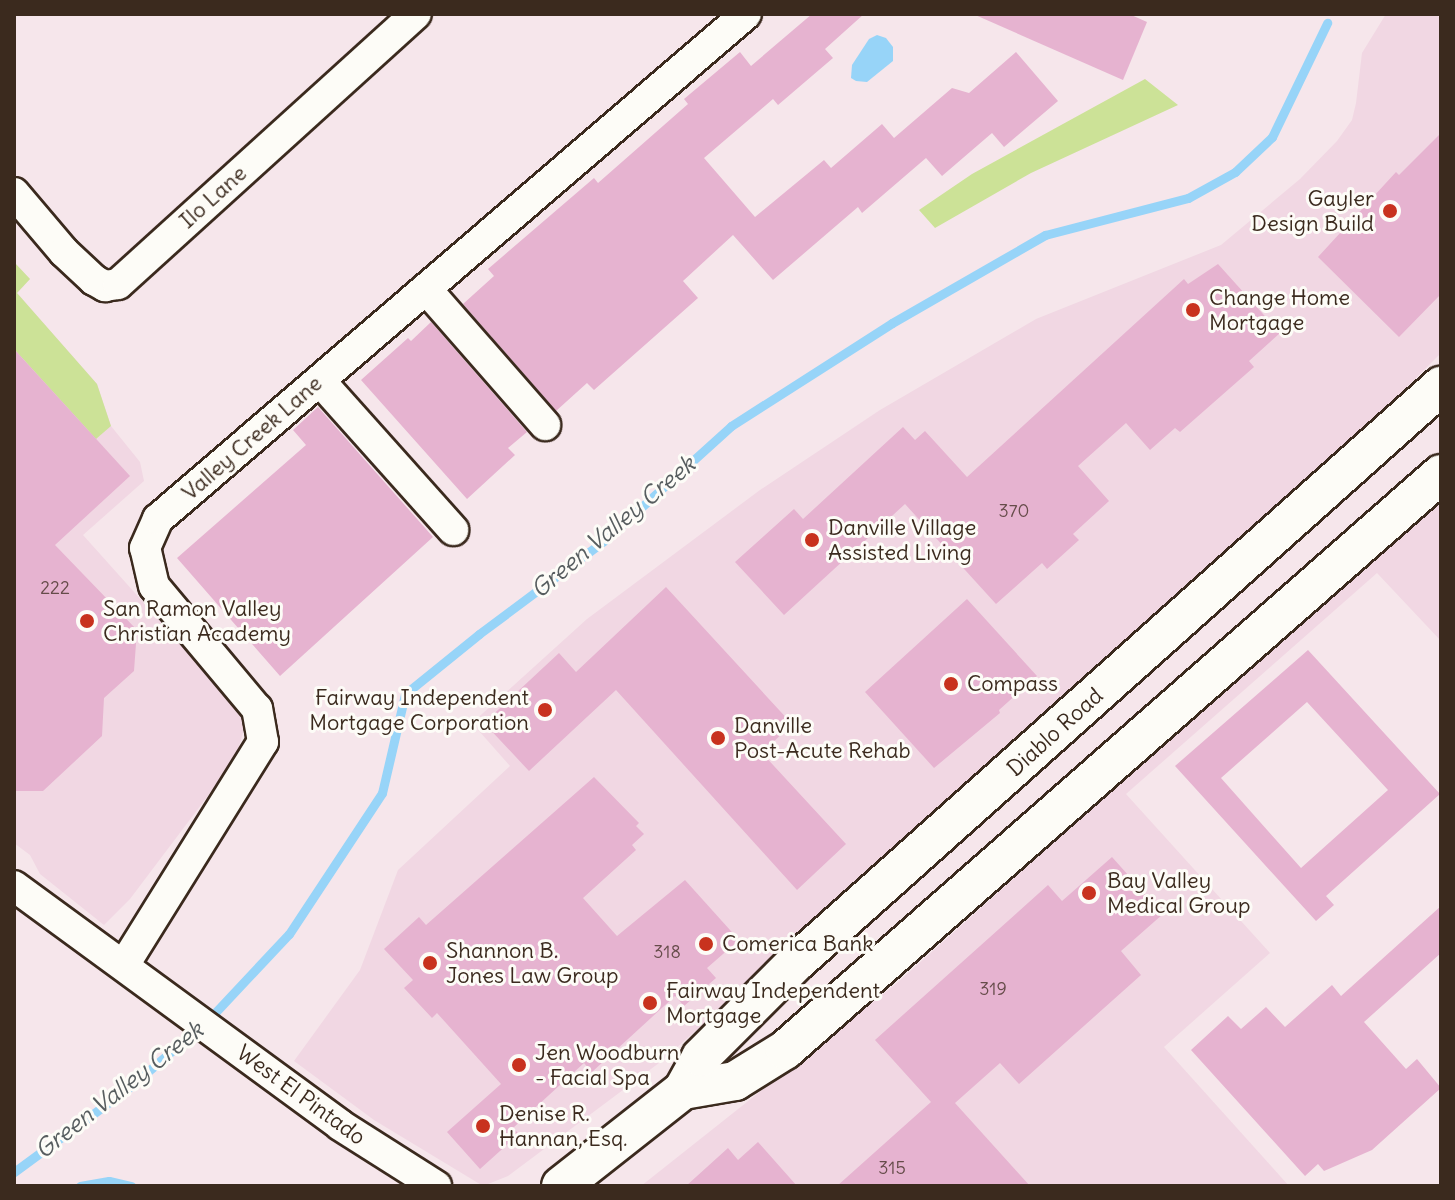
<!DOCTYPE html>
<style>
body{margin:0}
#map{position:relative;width:1455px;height:1200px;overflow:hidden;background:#f6e6eb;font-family:Delius,sans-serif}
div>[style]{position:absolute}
.built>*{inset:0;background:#f1d7e3}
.green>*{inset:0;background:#cce297}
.water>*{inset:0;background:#97d4f8}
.stream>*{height:9px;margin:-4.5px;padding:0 4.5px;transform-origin:4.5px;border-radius:4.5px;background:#97d4f8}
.building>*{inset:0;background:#e6b3d0}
.roads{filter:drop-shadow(2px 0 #3b2a1e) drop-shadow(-2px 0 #3b2a1e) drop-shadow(0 2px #3b2a1e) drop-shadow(0 -2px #3b2a1e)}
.minor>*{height:30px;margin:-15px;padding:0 15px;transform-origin:15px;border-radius:15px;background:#fdfcf7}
.tertiary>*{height:38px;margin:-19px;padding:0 19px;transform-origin:19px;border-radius:19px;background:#fdfcf7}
.dots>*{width:22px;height:22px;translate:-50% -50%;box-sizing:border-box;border:4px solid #fdfcf7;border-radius:50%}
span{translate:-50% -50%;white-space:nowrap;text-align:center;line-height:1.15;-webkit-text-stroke:6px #fdfcf7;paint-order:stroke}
.number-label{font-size:18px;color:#664c4a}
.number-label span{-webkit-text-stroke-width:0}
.street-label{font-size:22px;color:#3b2a1e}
.poi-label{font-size:22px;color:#3b2a1e}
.right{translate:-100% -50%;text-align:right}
.left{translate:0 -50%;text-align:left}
.water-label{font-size:24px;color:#575d5f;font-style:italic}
.frame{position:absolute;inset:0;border:16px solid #3b2a1e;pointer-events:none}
</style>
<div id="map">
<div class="built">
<i style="clip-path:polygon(1386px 14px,1434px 14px,1441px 18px,1441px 353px,1370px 424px,663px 1060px,508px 1176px,483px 1186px,374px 1120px,294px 1061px,360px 970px,398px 870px,510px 766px,472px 723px,587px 619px,760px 490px,880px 410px,1036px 319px,1221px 245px,1300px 179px,1337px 141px,1352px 120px,1356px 103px,1362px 53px)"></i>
<i style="clip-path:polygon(14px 262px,30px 279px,17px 293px,97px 384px,111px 426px,140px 462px,144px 481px,83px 535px,238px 708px,245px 726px,237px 753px,210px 793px,130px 899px,104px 925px,40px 874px,30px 855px,14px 843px)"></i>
<i style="clip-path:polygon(1441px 496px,1441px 641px,1377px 573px,1126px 794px,1270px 953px,1164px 1047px,1289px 1186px,641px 1186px,897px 983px)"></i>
</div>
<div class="green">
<i style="clip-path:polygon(1145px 79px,1178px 105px,1031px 173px,935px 228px,919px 210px,972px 174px)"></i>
<i style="clip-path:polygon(14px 262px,30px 279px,17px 293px,97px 384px,111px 426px,96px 439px,14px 349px)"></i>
</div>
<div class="water">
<i style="clip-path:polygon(877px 35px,886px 38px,893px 47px,893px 61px,867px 82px,856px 81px,851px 78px,852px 65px,869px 39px)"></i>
</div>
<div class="stream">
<i style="left:14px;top:1172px;width:145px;rotate:-36.3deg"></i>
<i style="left:131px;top:1086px;width:104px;rotate:-40.7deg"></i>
<i style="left:210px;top:1018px;width:115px;rotate:-46.8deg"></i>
<i style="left:289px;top:934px;width:169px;rotate:-56.6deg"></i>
<i style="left:382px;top:793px;width:102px;rotate:-76.9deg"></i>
<i style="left:405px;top:694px;width:95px;rotate:-39deg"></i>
<i style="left:479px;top:634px;width:157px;rotate:-36.7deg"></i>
<i style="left:605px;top:540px;width:170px;rotate:-42.1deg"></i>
<i style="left:731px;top:426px;width:191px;rotate:-32.6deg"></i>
<i style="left:892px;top:323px;width:177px;rotate:-29.9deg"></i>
<i style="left:1045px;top:235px;width:148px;rotate:-14.5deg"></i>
<i style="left:1188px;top:198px;width:54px;rotate:-29deg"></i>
<i style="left:1235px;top:172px;width:51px;rotate:-43.4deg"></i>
<i style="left:1272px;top:137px;width:127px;rotate:-64.2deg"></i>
<i style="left:80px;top:1186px;width:29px;rotate:-10deg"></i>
<i style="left:109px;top:1181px;width:23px;rotate:13deg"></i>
</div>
<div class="building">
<i style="clip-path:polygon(812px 14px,864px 14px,825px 49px,833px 58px,778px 105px,773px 99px,704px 158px,755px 217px,824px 160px,831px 168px,882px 124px,894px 138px,952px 88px,969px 93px,1016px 52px,1058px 101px,1004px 147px,992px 133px,942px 176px,926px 158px,862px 213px,858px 207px,773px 280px,733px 235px,683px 281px,698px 298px,594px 390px,587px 383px,556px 411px,463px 304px,494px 276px,488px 269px,594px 178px,598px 183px,688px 104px,684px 99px,740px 52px,751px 66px)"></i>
<i style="clip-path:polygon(973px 14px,1129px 14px,1147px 22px,1123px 80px)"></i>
<i style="clip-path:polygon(1441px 133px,1441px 294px,1399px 337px,1318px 257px,1396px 172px,1399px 175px)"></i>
<i style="clip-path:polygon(1218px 264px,1280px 333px,1249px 361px,1254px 367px,1180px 432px,1175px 428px,1150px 450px,1126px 423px,1078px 466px,1109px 501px,1073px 534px,1079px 540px,1047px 569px,1042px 563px,996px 604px,905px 504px,784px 615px,735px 562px,794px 509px,803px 519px,903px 427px,915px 440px,925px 431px,967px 477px,1184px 279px,1188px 284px)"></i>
<i style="clip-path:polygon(431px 322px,527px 432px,508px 448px,515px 455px,467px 499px,361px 380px,408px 338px,411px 341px)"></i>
<i style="clip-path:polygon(14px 349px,130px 476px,55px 545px,137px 630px,134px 671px,104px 698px,102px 736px,43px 791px,14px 791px)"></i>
<i style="clip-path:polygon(318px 407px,433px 537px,280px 676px,177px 558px,306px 445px,293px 430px)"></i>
<i style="clip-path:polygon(666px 587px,792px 724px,762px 753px,846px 844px,797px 890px,616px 690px,529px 771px,484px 723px,559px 653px,576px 672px)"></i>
<i style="clip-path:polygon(967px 599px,1037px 676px,999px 710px,1000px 713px,934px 768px,865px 692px)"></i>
<i style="clip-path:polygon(evenodd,1308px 650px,1440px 794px,1326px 896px,1334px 905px,1316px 921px,1175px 766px,1308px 650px,1307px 702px,1388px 790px,1301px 868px,1221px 778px,1307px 702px)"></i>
<i style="clip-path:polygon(594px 777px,639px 823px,636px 826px,644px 834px,632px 845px,636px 850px,583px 898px,617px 936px,685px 880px,739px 940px,707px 968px,716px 978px,684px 1006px,675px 996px,592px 1072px,584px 1063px,513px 1128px,519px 1134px,480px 1169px,447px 1132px,501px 1084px,437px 1013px,432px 1018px,404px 988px,413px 980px,384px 949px,419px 917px,426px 925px)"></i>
<i style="clip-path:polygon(1112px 857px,1163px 914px,1121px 951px,1141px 975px,1019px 1084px,1000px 1063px,955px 1103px,1030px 1186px,837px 1186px,931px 1102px,875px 1040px,1048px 885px,1062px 901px)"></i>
<i style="clip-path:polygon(1441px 906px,1441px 953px,1364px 1022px,1406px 1069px,1417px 1059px,1441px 1088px,1372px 1150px,1324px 1171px,1318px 1164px,1305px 1176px,1191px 1050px,1228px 1016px,1241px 1029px,1266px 1007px,1285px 1027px,1332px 985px,1341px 996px)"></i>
<i style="clip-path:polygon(758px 1142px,797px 1186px,686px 1186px,728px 1148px,738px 1160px)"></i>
</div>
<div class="roads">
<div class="minor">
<i style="left:14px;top:193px;width:77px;rotate:49.7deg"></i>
<i style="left:64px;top:252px;width:41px;rotate:43deg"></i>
<i style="left:94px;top:280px;width:13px;rotate:29deg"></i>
<i style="left:105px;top:286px;width:13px;rotate:-9deg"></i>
<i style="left:118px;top:284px;width:402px;rotate:-42.2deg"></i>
<i style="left:426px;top:289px;width:181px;rotate:48.8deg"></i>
<i style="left:320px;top:381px;width:200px;rotate:48.2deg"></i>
<i style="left:14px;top:886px;width:404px;rotate:36.2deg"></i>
<i style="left:340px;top:1125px;width:114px;rotate:32.4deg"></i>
<i style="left:124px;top:965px;width:263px;rotate:-58.1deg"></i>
<i style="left:263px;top:742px;width:34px;rotate:-100deg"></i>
<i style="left:257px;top:709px;width:160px;rotate:-129.9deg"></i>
<i style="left:154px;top:586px;width:39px;rotate:-103deg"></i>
<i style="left:145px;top:548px;width:32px;rotate:-66deg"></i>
<i style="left:158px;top:519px;width:775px;rotate:-40.66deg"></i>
</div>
<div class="tertiary">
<i style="left:683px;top:1090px;width:53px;rotate:-9.8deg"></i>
<i style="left:735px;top:1081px;width:59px;rotate:-31.8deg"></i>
<i style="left:785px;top:1050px;width:873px;rotate:-41.28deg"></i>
<i style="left:561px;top:1186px;width:155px;rotate:-38.2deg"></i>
<i style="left:683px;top:1090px;width:38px;rotate:-61deg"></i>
<i style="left:701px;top:1057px;width:132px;rotate:-45deg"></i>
<i style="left:794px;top:964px;width:868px;rotate:-41.78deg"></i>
</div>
</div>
<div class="dots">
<i style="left:1390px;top:211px;background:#c8321e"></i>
<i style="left:1193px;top:310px;background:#c8321e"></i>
<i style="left:812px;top:540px;background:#c8321e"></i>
<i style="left:87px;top:621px;background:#c8321e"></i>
<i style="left:951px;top:684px;background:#c8321e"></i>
<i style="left:545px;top:710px;background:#c8321e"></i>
<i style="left:718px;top:738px;background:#c8321e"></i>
<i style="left:1089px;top:893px;background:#c8321e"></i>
<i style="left:706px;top:944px;background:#c8321e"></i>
<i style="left:430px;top:963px;background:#c8321e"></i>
<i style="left:650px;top:1003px;background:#c8321e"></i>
<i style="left:519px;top:1065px;background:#c8321e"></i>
<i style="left:483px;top:1126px;background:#c8321e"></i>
</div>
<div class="number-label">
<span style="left:1014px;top:511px">370</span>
<span style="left:55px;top:588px">222</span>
<span style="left:667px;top:952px">318</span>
<span style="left:993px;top:989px">319</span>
<span style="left:892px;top:1168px">315</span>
</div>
<div class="street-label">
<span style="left:213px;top:197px;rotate:-42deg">Ilo Lane</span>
<span style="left:252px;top:438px;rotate:-41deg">Valley Creek Lane</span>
<span style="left:1055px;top:732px;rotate:-42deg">Diablo Road</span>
<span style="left:301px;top:1095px;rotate:36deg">West El Pintado</span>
</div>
<div class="poi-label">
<span class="right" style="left:1374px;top:211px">Gayler<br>Design Build</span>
<span class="left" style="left:1209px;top:310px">Change Home<br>Mortgage</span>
<span class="left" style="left:828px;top:540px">Danville Village<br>Assisted Living</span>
<span class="left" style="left:103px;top:621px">San Ramon Valley<br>Christian Academy</span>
<span class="left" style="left:967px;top:684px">Compass</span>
<span class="right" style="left:529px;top:710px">Fairway Independent<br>Mortgage Corporation</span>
<span class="left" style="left:734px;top:738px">Danville<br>Post-Acute Rehab</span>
<span class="left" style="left:1107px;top:893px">Bay Valley<br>Medical Group</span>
<span class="left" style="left:722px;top:944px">Comerica Bank</span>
<span class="left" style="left:446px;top:963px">Shannon B.<br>Jones Law Group</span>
<span class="left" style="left:666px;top:1003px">Fairway Independent<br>Mortgage</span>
<span class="left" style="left:535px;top:1065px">Jen Woodburn<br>- Facial Spa</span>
<span class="left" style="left:499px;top:1126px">Denise R.<br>Hannan, Esq.</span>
</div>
<div class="water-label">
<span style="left:613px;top:527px;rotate:-40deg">Green Valley Creek</span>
<span style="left:119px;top:1090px;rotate:-38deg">Green Valley Creek</span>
</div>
<div class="frame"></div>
</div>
